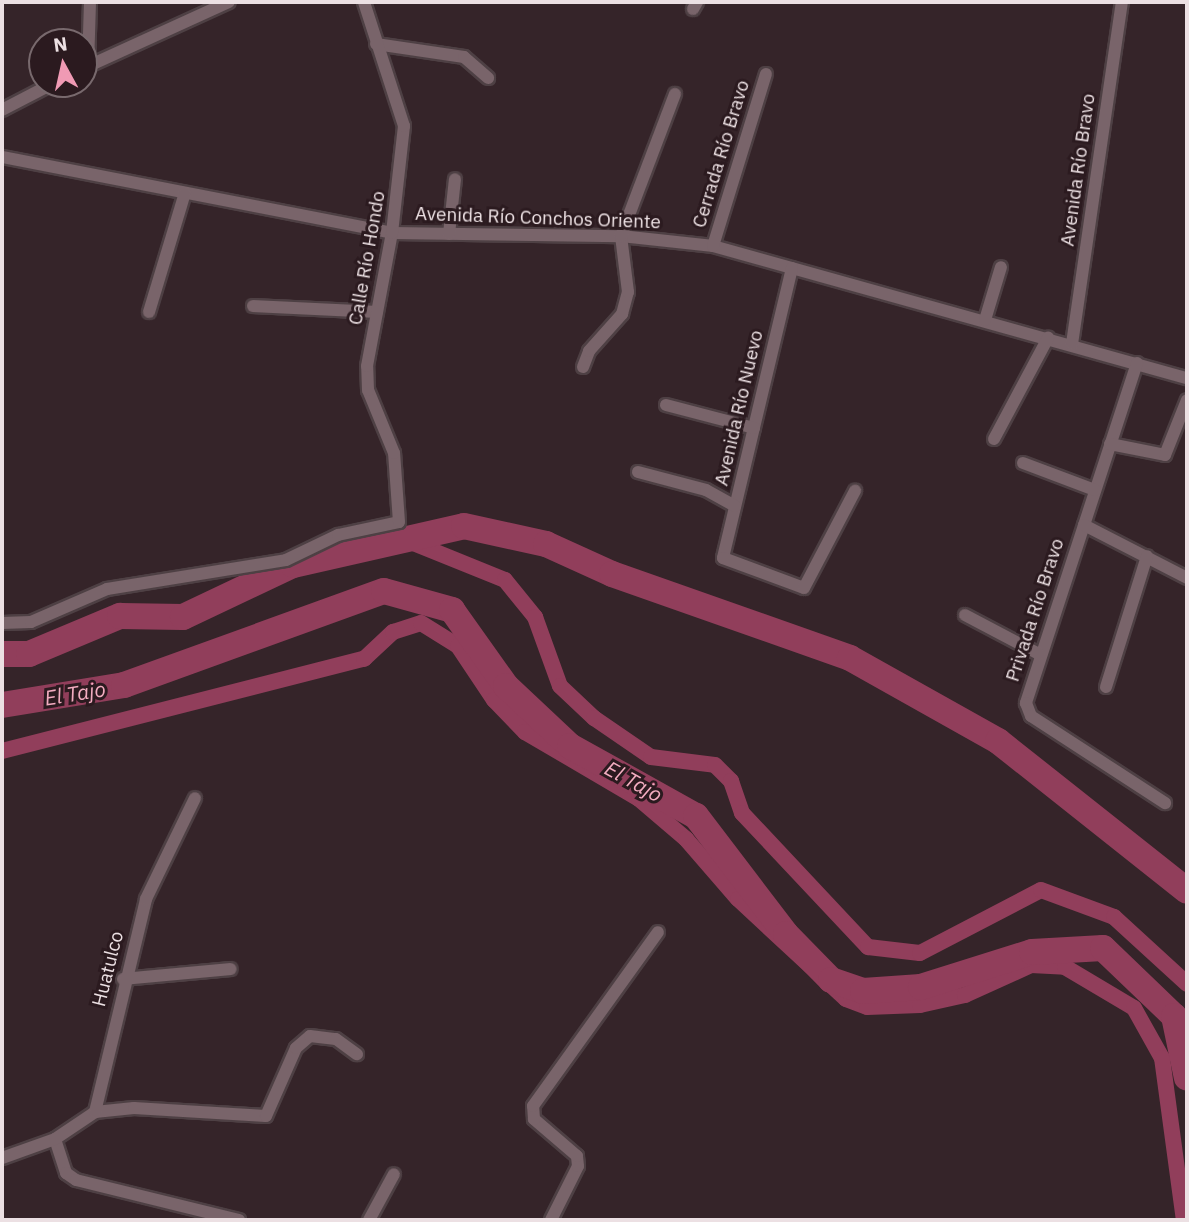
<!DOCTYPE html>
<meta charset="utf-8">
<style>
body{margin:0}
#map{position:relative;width:1189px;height:1222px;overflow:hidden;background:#352429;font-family:"IBM Plex Sans",sans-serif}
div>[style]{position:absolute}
.canal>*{height:16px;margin:-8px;padding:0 8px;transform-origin:8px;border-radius:8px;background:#913e5b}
.river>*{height:26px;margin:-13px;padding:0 13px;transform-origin:13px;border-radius:13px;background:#913e5b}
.roads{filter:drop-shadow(2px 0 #4e4044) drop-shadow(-2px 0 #4e4044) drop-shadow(0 2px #4e4044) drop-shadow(0 -2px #4e4044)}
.street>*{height:12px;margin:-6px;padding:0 6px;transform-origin:6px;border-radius:6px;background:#79646a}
span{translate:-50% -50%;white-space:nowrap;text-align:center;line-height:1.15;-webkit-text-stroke:6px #2b1a1f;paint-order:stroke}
.street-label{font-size:19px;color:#ece0e3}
.water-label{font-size:21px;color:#f3acc0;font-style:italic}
.frame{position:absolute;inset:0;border:4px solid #ece0e3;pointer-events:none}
.north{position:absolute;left:28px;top:28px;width:70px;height:70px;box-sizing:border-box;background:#2b1a1f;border:2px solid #78696d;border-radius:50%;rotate:352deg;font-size:19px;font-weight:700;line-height:28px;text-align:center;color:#ece0e3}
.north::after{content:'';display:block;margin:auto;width:24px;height:32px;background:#f09ab4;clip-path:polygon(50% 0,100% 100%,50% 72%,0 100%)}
</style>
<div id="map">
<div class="canal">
<i style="left:411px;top:542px;width:101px;rotate:22deg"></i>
<i style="left:505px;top:580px;width:48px;rotate:51deg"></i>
<i style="left:535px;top:617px;width:73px;rotate:70.1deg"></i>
<i style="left:560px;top:686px;width:47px;rotate:43.3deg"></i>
<i style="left:594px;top:718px;width:69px;rotate:34.4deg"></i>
<i style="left:651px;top:757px;width:64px;rotate:7.1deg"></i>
<i style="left:715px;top:765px;width:23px;rotate:45deg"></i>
<i style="left:731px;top:781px;width:34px;rotate:71deg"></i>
<i style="left:742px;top:813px;width:184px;rotate:46.8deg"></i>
<i style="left:868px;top:947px;width:52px;rotate:6.6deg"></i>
<i style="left:920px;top:953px;width:136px;rotate:-27.5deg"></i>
<i style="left:1041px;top:890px;width:78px;rotate:20.3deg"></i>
<i style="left:1114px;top:917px;width:99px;rotate:42.5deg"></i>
<i style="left:2px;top:751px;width:374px;rotate:-14.3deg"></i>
<i style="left:364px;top:659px;width:40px;rotate:-43deg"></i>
<i style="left:393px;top:632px;width:29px;rotate:-18deg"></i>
<i style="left:421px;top:623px;width:44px;rotate:31.9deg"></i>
<i style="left:458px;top:646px;width:65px;rotate:56.3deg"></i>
<i style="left:494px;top:700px;width:45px;rotate:45.9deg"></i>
<i style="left:525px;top:732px;width:132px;rotate:30.4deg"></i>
<i style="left:639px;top:799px;width:62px;rotate:40.4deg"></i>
<i style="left:686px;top:839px;width:79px;rotate:49.1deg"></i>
<i style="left:738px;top:899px;width:147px;rotate:42.8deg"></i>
<i style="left:846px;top:999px;width:22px;rotate:21deg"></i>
<i style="left:867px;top:1007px;width:53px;rotate:-2.2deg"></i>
<i style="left:920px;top:1005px;width:46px;rotate:-12.5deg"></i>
<i style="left:965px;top:995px;width:72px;rotate:-24.4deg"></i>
<i style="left:1031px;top:965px;width:34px;rotate:3deg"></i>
<i style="left:1065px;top:967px;width:80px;rotate:30.7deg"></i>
<i style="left:1134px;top:1008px;width:57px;rotate:60.8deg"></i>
<i style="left:1162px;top:1058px;width:163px;rotate:82.3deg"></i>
</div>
<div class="river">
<i style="left:2px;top:654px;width:27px"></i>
<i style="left:29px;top:654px;width:99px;rotate:-22.7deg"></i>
<i style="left:120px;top:616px;width:63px;rotate:0.9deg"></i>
<i style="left:183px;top:617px;width:122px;rotate:-25.3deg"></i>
<i style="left:293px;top:565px;width:175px;rotate:-12.8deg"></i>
<i style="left:464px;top:526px;width:84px;rotate:12.4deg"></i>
<i style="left:546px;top:544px;width:72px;rotate:24.4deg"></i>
<i style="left:612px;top:574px;width:252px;rotate:19.4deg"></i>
<i style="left:850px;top:658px;width:170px;rotate:29.3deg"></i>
<i style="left:998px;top:741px;width:241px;rotate:38.4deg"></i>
<i style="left:2px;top:705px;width:124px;rotate:-9.3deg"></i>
<i style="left:124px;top:685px;width:276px;rotate:-19.9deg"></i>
<i style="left:384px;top:591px;width:71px;rotate:15.6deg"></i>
<i style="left:452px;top:610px;width:93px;rotate:54.6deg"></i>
<i style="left:506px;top:686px;width:88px;rotate:43.2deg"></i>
<i style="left:570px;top:746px;width:144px;rotate:29.1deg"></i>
<i style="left:696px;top:816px;width:148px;rotate:52.7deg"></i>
<i style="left:786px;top:934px;width:64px;rotate:45.6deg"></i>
<i style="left:831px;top:980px;width:34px;rotate:19deg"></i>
<i style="left:863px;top:991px;width:58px;rotate:-3.9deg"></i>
<i style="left:921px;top:987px;width:116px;rotate:-17.5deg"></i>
<i style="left:1032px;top:952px;width:71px;rotate:-3.2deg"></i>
<i style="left:1103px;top:948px;width:98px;rotate:43.8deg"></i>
<i style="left:1174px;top:1016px;width:63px;rotate:78.2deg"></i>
</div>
<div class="roads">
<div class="street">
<i style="left:693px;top:9px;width:8px;rotate:-60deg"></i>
<i style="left:376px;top:44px;width:89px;rotate:8.4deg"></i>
<i style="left:464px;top:57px;width:32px;rotate:41deg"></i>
<i style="left:88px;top:66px;width:64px;rotate:-88.2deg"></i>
<i style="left:84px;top:68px;width:159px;rotate:-24.5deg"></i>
<i style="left:2px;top:110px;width:56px;rotate:-27.5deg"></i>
<i style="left:2px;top:157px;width:397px;rotate:11deg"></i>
<i style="left:392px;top:233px;width:229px;rotate:0.8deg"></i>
<i style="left:621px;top:236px;width:93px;rotate:6.2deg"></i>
<i style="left:713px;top:246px;width:492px;rotate:15.6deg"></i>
<i style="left:449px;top:234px;width:55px;rotate:-83.8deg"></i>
<i style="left:713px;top:246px;width:180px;rotate:-72.9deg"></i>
<i style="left:792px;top:268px;width:298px;rotate:103.4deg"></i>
<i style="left:723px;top:558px;width:86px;rotate:20.3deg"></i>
<i style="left:804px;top:588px;width:110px;rotate:-62.3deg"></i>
<i style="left:253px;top:306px;width:124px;rotate:2.8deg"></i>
<i style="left:149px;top:312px;width:124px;rotate:-73.2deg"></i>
<i style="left:985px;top:320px;width:55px;rotate:-73.2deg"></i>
<i style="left:1072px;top:344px;width:346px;rotate:-81.7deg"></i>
<i style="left:1137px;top:363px;width:358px;rotate:108.1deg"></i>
<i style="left:1026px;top:703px;width:14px;rotate:69deg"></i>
<i style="left:1031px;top:716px;width:160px;rotate:33deg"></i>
<i style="left:583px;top:367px;width:17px;rotate:-69deg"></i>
<i style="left:589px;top:351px;width:50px;rotate:-48.3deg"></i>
<i style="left:622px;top:314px;width:23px;rotate:-75deg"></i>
<i style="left:628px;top:292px;width:56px;rotate:-97.1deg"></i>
<i style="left:621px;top:236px;width:152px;rotate:-69.2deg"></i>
<i style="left:666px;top:405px;width:91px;rotate:14.6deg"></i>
<i style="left:994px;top:439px;width:115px;rotate:-61.9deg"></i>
<i style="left:1110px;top:444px;width:56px;rotate:11.3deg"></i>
<i style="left:1165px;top:455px;width:59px;rotate:-68.2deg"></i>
<i style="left:1023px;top:463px;width:77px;rotate:20.6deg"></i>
<i style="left:638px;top:472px;width:70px;rotate:14.8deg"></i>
<i style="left:706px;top:490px;width:33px;rotate:29deg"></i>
<i style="left:1084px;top:525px;width:116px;rotate:27.2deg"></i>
<i style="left:965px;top:615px;width:84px;rotate:27.8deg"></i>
<i style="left:2px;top:623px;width:29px;rotate:-2deg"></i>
<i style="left:31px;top:622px;width:83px;rotate:-23.5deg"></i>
<i style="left:107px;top:589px;width:181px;rotate:-9.2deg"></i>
<i style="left:286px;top:560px;width:58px;rotate:-25.7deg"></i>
<i style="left:338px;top:535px;width:62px;rotate:-12deg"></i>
<i style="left:399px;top:522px;width:69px;rotate:-94.1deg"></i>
<i style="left:394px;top:453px;width:68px;rotate:-112.4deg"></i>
<i style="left:368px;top:390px;width:24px;rotate:-92deg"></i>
<i style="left:367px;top:366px;width:135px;rotate:-79.4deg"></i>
<i style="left:392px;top:233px;width:108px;rotate:-83.6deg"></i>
<i style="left:404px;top:126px;width:130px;rotate:-107.9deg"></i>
<i style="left:1106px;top:687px;width:137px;rotate:-72.6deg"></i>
<i style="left:123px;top:979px;width:108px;rotate:-5.3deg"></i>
<i style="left:95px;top:1112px;width:39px;rotate:-6deg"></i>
<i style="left:134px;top:1108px;width:132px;rotate:3.5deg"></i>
<i style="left:266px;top:1116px;width:74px;rotate:-66.2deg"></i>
<i style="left:296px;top:1048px;width:18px;rotate:-41deg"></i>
<i style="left:310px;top:1036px;width:26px;rotate:7deg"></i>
<i style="left:336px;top:1039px;width:26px;rotate:36deg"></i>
<i style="left:55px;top:1139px;width:36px;rotate:72deg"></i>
<i style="left:66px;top:1173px;width:12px;rotate:35deg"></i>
<i style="left:76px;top:1180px;width:168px;rotate:13.8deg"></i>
<i style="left:2px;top:1158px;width:56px;rotate:-19.7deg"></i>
<i style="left:55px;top:1139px;width:48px;rotate:-34deg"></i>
<i style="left:95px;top:1112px;width:219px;rotate:-76.5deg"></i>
<i style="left:146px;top:899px;width:112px;rotate:-64.1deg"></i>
<i style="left:369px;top:1220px;width:52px;rotate:-61.5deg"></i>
<i style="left:551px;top:1220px;width:60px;rotate:-63.4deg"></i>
<i style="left:578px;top:1166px;width:10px;rotate:-96deg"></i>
<i style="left:577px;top:1156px;width:57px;rotate:-139.3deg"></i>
<i style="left:534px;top:1119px;width:13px;rotate:-94deg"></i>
<i style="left:533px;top:1106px;width:214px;rotate:-54.3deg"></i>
</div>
</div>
<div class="street-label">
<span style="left:721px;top:154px;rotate:-73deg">Cerrada Río Bravo</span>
<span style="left:1078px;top:170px;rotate:-82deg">Avenida Río Bravo</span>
<span style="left:538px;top:218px;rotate:2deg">Avenida Río Conchos Oriente</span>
<span style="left:367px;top:258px;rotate:-80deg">Calle Río Hondo</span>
<span style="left:739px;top:408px;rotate:-77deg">Avenida Río Nuevo</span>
<span style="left:1035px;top:610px;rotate:-72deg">Privada Río Bravo</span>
<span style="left:108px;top:969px;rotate:-76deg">Huatulco</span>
</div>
<div class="water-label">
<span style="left:75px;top:693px;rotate:-9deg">El Tajo</span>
<span style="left:634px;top:781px;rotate:29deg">El Tajo</span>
</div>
<div class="frame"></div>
<div class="north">N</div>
</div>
